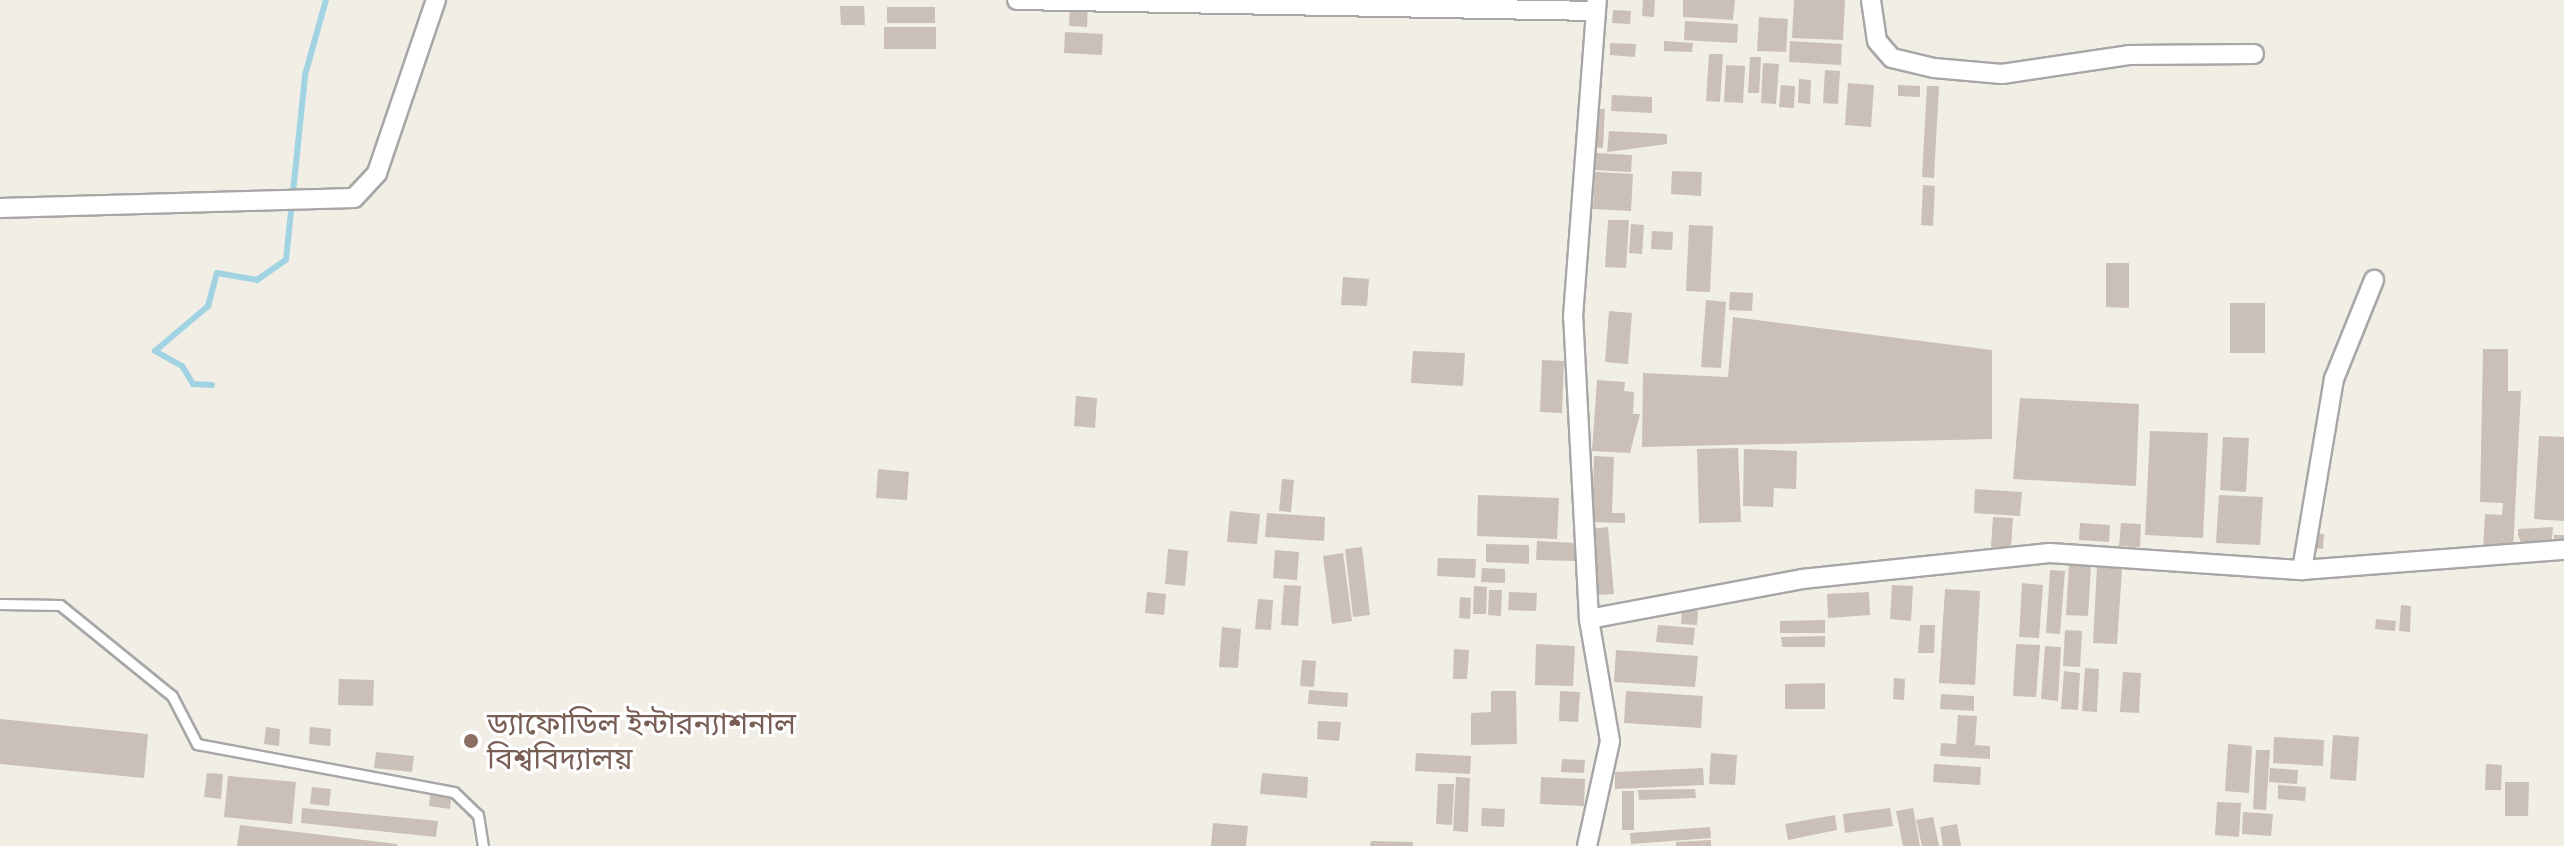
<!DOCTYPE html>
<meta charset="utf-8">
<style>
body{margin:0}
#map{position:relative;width:2564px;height:846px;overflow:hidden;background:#f1eee6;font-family:Karla,"Noto Sans Bengali",sans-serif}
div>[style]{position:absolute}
.stream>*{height:6px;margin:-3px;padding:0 3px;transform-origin:3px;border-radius:3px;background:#a2d3e3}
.building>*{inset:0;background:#cac0b8}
.roads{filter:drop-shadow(2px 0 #a7a7a7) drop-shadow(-2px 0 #a7a7a7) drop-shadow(0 2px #a7a7a7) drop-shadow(0 -2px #a7a7a7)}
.lane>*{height:9px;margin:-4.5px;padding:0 4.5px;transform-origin:4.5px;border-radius:4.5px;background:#fff}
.street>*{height:18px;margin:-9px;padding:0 9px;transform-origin:9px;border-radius:9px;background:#fff}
.dots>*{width:22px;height:22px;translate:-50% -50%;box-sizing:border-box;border:4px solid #fff;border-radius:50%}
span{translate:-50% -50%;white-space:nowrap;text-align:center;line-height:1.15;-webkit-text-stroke:6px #fff;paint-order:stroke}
.education-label{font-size:30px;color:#785e54}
.left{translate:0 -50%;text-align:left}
</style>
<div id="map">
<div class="stream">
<i style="left:212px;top:385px;width:19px;rotate:-177deg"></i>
<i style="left:193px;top:384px;width:21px;rotate:-121deg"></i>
<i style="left:182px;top:366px;width:31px;rotate:-151deg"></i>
<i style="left:155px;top:351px;width:70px;rotate:-40.3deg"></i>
<i style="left:208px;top:306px;width:34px;rotate:-75deg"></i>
<i style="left:217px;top:273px;width:41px;rotate:9.9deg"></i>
<i style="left:257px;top:280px;width:35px;rotate:-35deg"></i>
<i style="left:286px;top:260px;width:186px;rotate:-84.1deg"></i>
<i style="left:305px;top:75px;width:78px;rotate:-74.4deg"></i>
</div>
<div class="building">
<i style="clip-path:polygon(1643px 0,1655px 0,1654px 17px,1642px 16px)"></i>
<i style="clip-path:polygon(1683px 0,1735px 0,1733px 20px,1683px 17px)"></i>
<i style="clip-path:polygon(1794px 0,1845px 0,1843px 40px,1792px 38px)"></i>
<i style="clip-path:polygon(1070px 2px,1088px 3px,1087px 27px,1069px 26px)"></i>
<i style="clip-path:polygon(840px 6px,864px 6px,865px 25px,841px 25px)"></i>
<i style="clip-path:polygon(887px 7px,935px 7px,935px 23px,887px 23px)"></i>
<i style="clip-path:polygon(1613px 10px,1631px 11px,1630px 24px,1612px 23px)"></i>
<i style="clip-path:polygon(1759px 17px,1788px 19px,1786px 52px,1757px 51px)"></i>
<i style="clip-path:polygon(1685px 21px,1738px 24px,1737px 43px,1684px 40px)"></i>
<i style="clip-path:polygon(884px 27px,936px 27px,936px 49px,884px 49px)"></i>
<i style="clip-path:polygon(1065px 32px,1103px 34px,1102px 55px,1064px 53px)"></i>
<i style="clip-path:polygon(1664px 41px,1693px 43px,1692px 52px,1664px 51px)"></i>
<i style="clip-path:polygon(1790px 41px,1842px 44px,1841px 65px,1789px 62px)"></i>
<i style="clip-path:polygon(1610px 43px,1636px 44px,1635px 57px,1610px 55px)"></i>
<i style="clip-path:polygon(1709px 54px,1723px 54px,1720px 102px,1706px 101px)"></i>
<i style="clip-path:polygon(1750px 57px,1761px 57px,1759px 93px,1748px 93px)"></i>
<i style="clip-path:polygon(1763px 63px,1779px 64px,1776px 104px,1761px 103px)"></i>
<i style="clip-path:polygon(1726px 65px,1745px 66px,1743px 103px,1724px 102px)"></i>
<i style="clip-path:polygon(1825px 70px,1840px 71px,1838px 104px,1823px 103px)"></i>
<i style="clip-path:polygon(1799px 79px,1811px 80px,1810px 104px,1798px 103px)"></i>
<i style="clip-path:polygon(1848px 83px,1874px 85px,1871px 127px,1845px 125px)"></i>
<i style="clip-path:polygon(1781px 85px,1795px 86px,1794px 108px,1779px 107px)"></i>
<i style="clip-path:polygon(1898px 85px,1920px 86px,1920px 97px,1898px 96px)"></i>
<i style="clip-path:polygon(1927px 86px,1939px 86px,1934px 178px,1922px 177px)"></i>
<i style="clip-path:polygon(1612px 95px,1652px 97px,1652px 113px,1611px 111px)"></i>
<i style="clip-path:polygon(1593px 109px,1605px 109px,1603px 148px,1590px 147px)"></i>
<i style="clip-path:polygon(1609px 131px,1667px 134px,1667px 144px,1607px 152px)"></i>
<i style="clip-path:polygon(1595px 153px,1632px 155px,1631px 172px,1594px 170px)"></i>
<i style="clip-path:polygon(1672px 171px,1702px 172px,1701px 196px,1671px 194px)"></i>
<i style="clip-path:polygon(1595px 172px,1633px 174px,1631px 211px,1593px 209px)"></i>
<i style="clip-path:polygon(1923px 185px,1935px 186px,1933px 226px,1921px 225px)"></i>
<i style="clip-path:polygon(1608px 220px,1629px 220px,1626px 268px,1605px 267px)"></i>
<i style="clip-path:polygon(1631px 224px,1644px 225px,1642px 254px,1629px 253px)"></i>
<i style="clip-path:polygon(1689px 225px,1713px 226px,1710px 292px,1686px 291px)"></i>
<i style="clip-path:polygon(1652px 231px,1673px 232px,1672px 250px,1651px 249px)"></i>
<i style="clip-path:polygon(2106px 263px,2129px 263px,2129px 308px,2106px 307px)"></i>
<i style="clip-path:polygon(1343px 277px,1369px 279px,1367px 306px,1341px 305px)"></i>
<i style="clip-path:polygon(1730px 292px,1753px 293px,1752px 311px,1729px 310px)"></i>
<i style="clip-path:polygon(1706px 300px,1726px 302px,1721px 368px,1701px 367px)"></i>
<i style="clip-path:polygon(2230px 303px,2265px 303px,2265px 353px,2230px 353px)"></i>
<i style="clip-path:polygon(1609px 311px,1632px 313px,1628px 364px,1605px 362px)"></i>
<i style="clip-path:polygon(1733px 317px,1992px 350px,1992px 439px,1642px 447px,1643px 373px,1728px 377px)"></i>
<i style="clip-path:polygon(2483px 349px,2508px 349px,2508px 391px,2521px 391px,2513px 552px,2483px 550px,2485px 514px,2502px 515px,2503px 503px,2480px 502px)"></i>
<i style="clip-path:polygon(1413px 351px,1465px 353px,1463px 386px,1411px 383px)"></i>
<i style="clip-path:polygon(1542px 360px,1564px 361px,1562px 413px,1540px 412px)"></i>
<i style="clip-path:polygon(1597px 380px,1625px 382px,1624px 391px,1634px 392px,1633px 414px,1640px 414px,1630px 453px,1592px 451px)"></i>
<i style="clip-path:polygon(1076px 396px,1097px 398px,1095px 428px,1074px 426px)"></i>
<i style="clip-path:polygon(2020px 398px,2139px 404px,2136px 486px,2013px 479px)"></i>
<i style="clip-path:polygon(2150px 431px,2208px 433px,2203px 538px,2145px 535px)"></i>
<i style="clip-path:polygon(2539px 436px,2564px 437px,2564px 521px,2534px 519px)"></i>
<i style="clip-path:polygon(2223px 437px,2249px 438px,2246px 492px,2220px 490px)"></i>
<i style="clip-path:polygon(1738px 448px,1741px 522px,1699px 523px,1697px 449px)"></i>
<i style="clip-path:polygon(1744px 449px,1797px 451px,1796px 489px,1774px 488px,1773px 507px,1743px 506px)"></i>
<i style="clip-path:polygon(1594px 456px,1614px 457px,1612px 513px,1625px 513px,1625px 523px,1592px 522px)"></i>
<i style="clip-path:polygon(878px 469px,909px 472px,907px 500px,876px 498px)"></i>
<i style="clip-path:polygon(1282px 479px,1294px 480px,1291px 512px,1279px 511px)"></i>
<i style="clip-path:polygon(1975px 489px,2022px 492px,2020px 516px,1974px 513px)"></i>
<i style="clip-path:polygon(1478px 495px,1559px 498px,1557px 539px,1477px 536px)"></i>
<i style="clip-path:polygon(2219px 495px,2263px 497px,2260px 545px,2216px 543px)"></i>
<i style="clip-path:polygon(1230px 511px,1260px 514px,1257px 544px,1227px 542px)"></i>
<i style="clip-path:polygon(1267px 513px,1325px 517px,1324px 541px,1265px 537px)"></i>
<i style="clip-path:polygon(1993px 517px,2013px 518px,2011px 548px,1991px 547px)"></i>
<i style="clip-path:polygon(2080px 523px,2110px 525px,2109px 542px,2079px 540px)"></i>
<i style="clip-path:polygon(2121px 523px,2141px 524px,2140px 547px,2119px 546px)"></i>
<i style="clip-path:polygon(1608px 527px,1614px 594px,1596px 595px,1590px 529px)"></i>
<i style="clip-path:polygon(2553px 527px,2551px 549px,2521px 543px,2518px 535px,2518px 529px)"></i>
<i style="clip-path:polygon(2310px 533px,2324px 534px,2323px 549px,2309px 548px)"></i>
<i style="clip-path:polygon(2554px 535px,2564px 535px,2564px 549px,2554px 548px)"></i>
<i style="clip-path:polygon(1537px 541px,1577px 543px,1576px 561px,1536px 560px)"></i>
<i style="clip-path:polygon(1486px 544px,1529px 545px,1529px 564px,1486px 562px)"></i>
<i style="clip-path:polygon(1362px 547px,1370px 615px,1353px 617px,1345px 549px)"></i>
<i style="clip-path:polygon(1168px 549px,1188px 551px,1185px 586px,1165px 584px)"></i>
<i style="clip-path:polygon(1275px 550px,1299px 552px,1297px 580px,1273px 578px)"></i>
<i style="clip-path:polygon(1343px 553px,1352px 621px,1332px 624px,1323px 556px)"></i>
<i style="clip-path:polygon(1438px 558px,1476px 559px,1475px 578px,1437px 576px)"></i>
<i style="clip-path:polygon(2069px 565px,2091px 566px,2088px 616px,2066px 615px)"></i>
<i style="clip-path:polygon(2097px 567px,2122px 569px,2117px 644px,2093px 643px)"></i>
<i style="clip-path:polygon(1482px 568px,1505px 569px,1505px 583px,1481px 582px)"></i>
<i style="clip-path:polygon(2050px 570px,2065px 571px,2060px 634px,2046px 633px)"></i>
<i style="clip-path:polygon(2022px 583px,2043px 585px,2039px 638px,2019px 637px)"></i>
<i style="clip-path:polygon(1284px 585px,1301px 586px,1298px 626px,1281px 625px)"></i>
<i style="clip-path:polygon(1892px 585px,1913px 586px,1911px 621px,1890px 619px)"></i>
<i style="clip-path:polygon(1474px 586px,1487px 587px,1486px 614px,1473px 614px)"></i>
<i style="clip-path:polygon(1945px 589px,1980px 591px,1975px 685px,1939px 683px)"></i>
<i style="clip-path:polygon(1489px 590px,1502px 590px,1501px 616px,1488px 615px)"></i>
<i style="clip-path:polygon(1147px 592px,1166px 594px,1164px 615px,1145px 613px)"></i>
<i style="clip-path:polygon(1509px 592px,1537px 593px,1536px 611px,1508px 610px)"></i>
<i style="clip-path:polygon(1869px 592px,1870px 615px,1828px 618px,1827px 594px)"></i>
<i style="clip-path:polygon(1460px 597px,1471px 598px,1470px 619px,1459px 618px)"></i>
<i style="clip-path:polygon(1258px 599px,1273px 600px,1271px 630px,1255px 629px)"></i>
<i style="clip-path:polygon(2401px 605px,2411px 606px,2410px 632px,2399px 631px)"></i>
<i style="clip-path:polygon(1682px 609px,1698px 611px,1697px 625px,1681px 624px)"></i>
<i style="clip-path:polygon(2376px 619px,2396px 621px,2395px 631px,2375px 629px)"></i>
<i style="clip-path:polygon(1825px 620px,1825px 633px,1780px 633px,1780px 621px)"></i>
<i style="clip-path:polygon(1658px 625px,1695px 628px,1693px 645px,1656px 642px)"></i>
<i style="clip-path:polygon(1920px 625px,1935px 625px,1934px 653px,1918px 653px)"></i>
<i style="clip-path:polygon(1222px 627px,1241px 629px,1238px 668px,1219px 667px)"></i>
<i style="clip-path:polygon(2065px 630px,2082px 631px,2080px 667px,2063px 666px)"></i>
<i style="clip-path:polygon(1825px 636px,1825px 647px,1782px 647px,1781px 637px)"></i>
<i style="clip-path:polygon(1536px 644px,1575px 646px,1573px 686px,1535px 685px)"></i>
<i style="clip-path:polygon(2016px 644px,2040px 645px,2036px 697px,2013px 696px)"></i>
<i style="clip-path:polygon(2045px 646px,2061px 647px,2058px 701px,2041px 699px)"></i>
<i style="clip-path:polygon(1454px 649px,1469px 650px,1467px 679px,1453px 679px)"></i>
<i style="clip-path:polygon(1616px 650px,1698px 656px,1695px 687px,1614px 682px)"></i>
<i style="clip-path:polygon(1302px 660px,1316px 661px,1314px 687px,1300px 686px)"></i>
<i style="clip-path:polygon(2085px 668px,2099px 669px,2097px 712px,2082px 711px)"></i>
<i style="clip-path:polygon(2064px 671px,2080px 673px,2078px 710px,2061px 709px)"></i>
<i style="clip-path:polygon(2123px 672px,2141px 673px,2139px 713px,2120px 712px)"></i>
<i style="clip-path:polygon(1894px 678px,1905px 679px,1904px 700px,1893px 699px)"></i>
<i style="clip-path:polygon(339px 679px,374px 680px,373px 706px,338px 705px)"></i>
<i style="clip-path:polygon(1825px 683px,1825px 709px,1785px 709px,1785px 684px)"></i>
<i style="clip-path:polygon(1309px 690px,1348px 693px,1347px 707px,1308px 704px)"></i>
<i style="clip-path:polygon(1491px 691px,1516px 691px,1517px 744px,1471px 745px,1471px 713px,1491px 712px)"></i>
<i style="clip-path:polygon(1560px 691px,1580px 692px,1578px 722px,1559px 721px)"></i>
<i style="clip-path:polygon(1626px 691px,1703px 696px,1701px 728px,1624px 723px)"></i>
<i style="clip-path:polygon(1941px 694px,1974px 696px,1974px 711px,1940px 709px)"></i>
<i style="clip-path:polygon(1958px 715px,1977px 716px,1975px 745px,1990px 746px,1990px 759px,1940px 756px,1941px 743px,1956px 744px)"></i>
<i style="clip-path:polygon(0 719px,148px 734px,144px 778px,0 764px)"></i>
<i style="clip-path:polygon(1318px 721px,1341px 722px,1339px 741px,1317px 739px)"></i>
<i style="clip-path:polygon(266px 727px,280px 729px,279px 746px,264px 744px)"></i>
<i style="clip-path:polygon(310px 727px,331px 729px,330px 746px,309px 744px)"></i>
<i style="clip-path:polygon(2333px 735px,2359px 737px,2356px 781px,2330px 779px)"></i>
<i style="clip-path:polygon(2274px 737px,2324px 740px,2323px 766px,2273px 763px)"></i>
<i style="clip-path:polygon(2228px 744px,2252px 746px,2249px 793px,2225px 791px)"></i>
<i style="clip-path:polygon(2256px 750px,2270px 750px,2266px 810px,2253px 809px)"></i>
<i style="clip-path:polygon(376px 752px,414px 756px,412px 772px,374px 768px)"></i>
<i style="clip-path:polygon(1416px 753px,1471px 756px,1470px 774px,1415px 771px)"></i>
<i style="clip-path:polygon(1711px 753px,1737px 755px,1735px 785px,1709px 784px)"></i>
<i style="clip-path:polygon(1562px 759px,1585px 760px,1584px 773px,1561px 772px)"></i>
<i style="clip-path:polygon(1934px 764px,1981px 767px,1980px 785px,1933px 782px)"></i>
<i style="clip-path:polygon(2486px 764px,2502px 765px,2501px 790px,2485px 790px)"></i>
<i style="clip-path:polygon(1703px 768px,1704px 785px,1615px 789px,1615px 772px)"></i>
<i style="clip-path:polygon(2270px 768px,2298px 770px,2297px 784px,2269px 782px)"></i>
<i style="clip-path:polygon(207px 773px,223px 774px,221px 799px,204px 797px)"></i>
<i style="clip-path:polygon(1262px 773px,1308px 777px,1307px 798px,1260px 794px)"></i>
<i style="clip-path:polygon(228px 776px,296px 782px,292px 824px,224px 817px)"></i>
<i style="clip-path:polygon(1456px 777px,1470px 778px,1468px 832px,1453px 831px)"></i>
<i style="clip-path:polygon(1541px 777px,1585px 779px,1584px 806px,1540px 804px)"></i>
<i style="clip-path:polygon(2505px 782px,2529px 782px,2528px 816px,2505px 816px)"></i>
<i style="clip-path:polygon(1438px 784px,1454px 784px,1452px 825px,1436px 824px)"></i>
<i style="clip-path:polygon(2278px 785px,2306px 787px,2305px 801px,2278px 799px)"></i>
<i style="clip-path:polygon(312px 787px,331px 789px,329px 806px,310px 804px)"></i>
<i style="clip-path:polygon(1695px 789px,1696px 798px,1639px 800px,1638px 790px)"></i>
<i style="clip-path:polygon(1622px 791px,1634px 791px,1634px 830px,1622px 830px)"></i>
<i style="clip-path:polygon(430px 795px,451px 798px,450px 809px,429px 806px)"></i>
<i style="clip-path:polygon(2217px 802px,2241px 803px,2239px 837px,2215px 835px)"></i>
<i style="clip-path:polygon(302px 808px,438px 821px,436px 837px,301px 823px)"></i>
<i style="clip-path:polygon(1482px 808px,1505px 809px,1504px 827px,1481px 826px)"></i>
<i style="clip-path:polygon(1890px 808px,1893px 826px,1845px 833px,1843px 814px)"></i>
<i style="clip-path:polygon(1913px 808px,1920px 846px,1903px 846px,1896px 811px)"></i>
<i style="clip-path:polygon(2243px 812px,2273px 814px,2271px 836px,2242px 834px)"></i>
<i style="clip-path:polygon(1835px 815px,1837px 830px,1788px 840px,1785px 824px)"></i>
<i style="clip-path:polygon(1933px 817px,1939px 846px,1922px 846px,1916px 820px)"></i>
<i style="clip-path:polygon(1213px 823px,1248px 826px,1246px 846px,1211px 846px)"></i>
<i style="clip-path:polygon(1957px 824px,1961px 846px,1943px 846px,1940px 827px)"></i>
<i style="clip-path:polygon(240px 825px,397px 844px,397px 846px,237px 846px)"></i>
<i style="clip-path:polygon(1710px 827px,1711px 838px,1631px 844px,1630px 833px)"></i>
<i style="clip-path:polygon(1711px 840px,1711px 846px,1676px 846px,1676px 842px)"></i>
<i style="clip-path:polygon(1371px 841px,1413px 842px,1413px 846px,1370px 846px)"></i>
</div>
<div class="roads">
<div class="lane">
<i style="left:0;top:604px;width:60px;rotate:1deg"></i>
<i style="left:60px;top:605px;width:144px;rotate:39.1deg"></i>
<i style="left:172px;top:696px;width:54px;rotate:62.5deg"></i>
<i style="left:197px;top:744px;width:261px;rotate:10.6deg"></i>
<i style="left:454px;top:792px;width:33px;rotate:44deg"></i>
<i style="left:478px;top:815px;width:31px;rotate:81deg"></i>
</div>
<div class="street">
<i style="left:1017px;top:0;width:579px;rotate:1.09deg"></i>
<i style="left:1871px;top:0;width:41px;rotate:81.7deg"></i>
<i style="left:1877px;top:41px;width:23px;rotate:49deg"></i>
<i style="left:1892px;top:58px;width:43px;rotate:13.4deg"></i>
<i style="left:1934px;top:68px;width:68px;rotate:5deg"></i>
<i style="left:2002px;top:74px;width:128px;rotate:-8.5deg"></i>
<i style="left:2129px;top:55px;width:125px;rotate:-0.5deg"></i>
<i style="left:0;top:208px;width:354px;rotate:-1.6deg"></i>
<i style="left:354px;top:198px;width:34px;rotate:-47deg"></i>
<i style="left:377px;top:173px;width:183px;rotate:-71.2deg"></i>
<i style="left:2302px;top:570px;width:194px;rotate:-80.5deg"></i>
<i style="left:2334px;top:379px;width:107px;rotate:-68deg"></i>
<i style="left:1589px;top:619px;width:217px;rotate:-10.6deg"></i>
<i style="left:1802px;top:579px;width:249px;rotate:-6deg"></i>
<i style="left:2050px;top:553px;width:253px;rotate:3.9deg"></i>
<i style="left:2302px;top:570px;width:263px;rotate:-4.4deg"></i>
<i style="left:1587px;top:846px;width:107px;rotate:-77.6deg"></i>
<i style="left:1610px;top:741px;width:124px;rotate:-99.8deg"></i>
<i style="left:1589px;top:619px;width:302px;rotate:-93deg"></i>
<i style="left:1573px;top:317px;width:318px;rotate:-85.7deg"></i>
</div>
</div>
<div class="dots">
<i style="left:471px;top:741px;background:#8d6e63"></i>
</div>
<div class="education-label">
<span class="left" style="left:487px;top:741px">ড্যাফোডিল ইন্টারন্যাশনাল<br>বিশ্ববিদ্যালয়</span>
</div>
</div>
